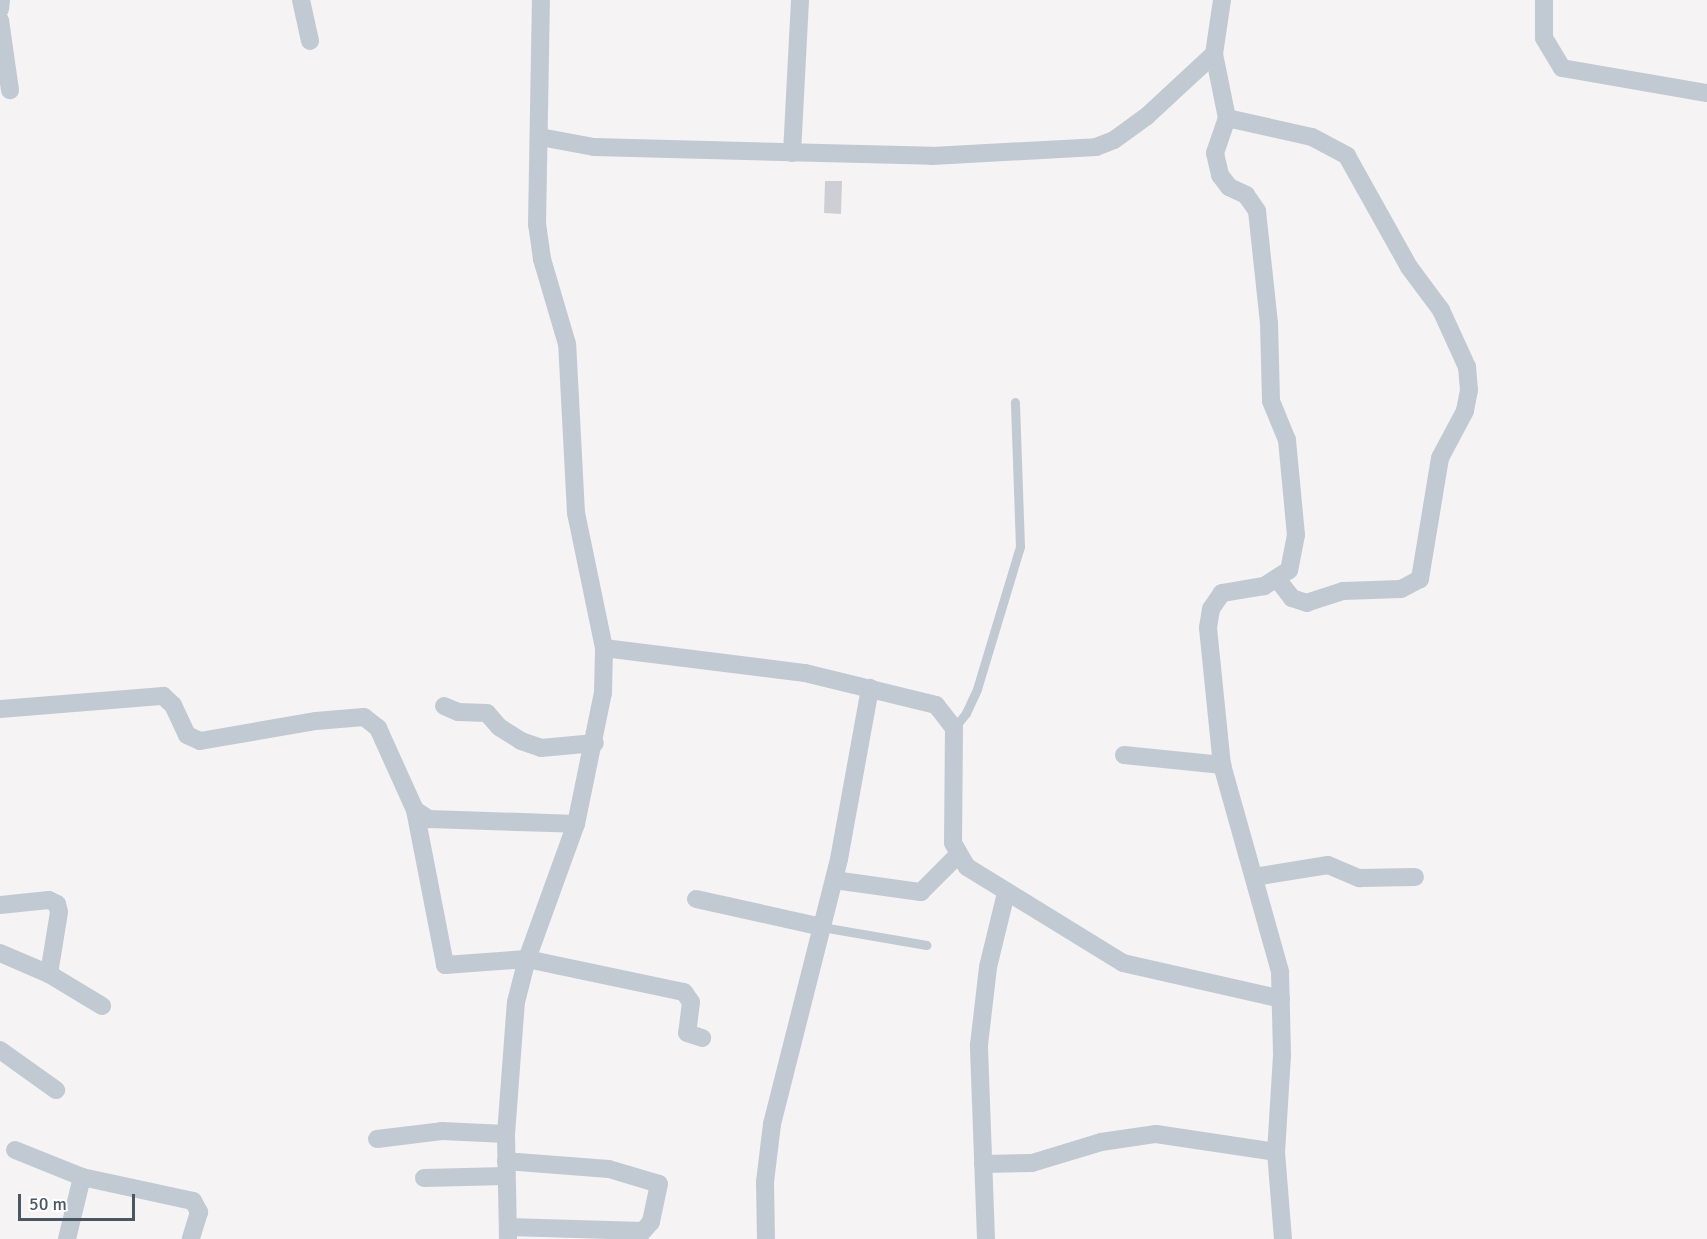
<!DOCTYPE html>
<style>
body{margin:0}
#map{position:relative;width:1707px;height:1239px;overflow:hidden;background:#f5f3f3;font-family:Signika,sans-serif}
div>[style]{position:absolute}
.building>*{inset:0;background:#cdcfd5}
.service>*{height:9px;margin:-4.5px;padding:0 4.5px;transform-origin:4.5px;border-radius:4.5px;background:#c1cad2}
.minor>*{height:18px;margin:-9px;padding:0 9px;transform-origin:9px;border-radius:9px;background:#c1cad2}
span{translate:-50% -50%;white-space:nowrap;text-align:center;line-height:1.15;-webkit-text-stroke:5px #fff;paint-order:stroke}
.scale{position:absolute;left:18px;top:1194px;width:117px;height:27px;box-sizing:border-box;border:3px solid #4a5661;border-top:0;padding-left:8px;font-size:18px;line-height:21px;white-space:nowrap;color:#4a5661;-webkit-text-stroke:4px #fff;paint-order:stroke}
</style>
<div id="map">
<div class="building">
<i style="clip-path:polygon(825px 181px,842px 181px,841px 214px,824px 213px)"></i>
</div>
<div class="service">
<i style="left:954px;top:728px;width:19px;rotate:-51deg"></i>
<i style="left:966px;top:713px;width:26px;rotate:-65deg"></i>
<i style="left:977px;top:689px;width:148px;rotate:-73.2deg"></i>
<i style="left:1020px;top:547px;width:145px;rotate:-92deg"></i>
<i style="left:822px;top:927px;width:106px;rotate:9.8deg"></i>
</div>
<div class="minor">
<i style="left:301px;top:0;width:42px;rotate:77.6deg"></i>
<i style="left:1222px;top:0;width:55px;rotate:98.4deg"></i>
<i style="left:1214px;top:54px;width:65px;rotate:78.5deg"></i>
<i style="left:1227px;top:118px;width:37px;rotate:109deg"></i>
<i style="left:1215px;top:153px;width:23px;rotate:77deg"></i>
<i style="left:1220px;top:175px;width:15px;rotate:53deg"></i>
<i style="left:1229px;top:187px;width:19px;rotate:25deg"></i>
<i style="left:1246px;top:195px;width:19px;rotate:55deg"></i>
<i style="left:1257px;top:211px;width:113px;rotate:83.9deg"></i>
<i style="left:1269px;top:323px;width:78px;rotate:88.5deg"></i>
<i style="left:1271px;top:401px;width:42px;rotate:67.7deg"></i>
<i style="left:1287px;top:440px;width:95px;rotate:84.6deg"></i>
<i style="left:1296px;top:535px;width:36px;rotate:101deg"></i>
<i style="left:1289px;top:570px;width:30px;rotate:147deg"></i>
<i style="left:1264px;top:586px;width:43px;rotate:170.5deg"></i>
<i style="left:1222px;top:593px;width:19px;rotate:125deg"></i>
<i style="left:1211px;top:609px;width:19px;rotate:99deg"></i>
<i style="left:1208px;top:628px;width:138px;rotate:84.2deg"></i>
<i style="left:1222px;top:765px;width:215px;rotate:74.3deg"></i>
<i style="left:1280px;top:972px;width:83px;rotate:88.6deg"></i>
<i style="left:1282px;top:1055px;width:97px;rotate:93.5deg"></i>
<i style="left:1276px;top:1152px;width:87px;rotate:85.4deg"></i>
<i style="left:1544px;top:0;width:38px;rotate:90deg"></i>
<i style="left:1544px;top:38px;width:35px;rotate:59deg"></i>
<i style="left:1562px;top:68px;width:147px;rotate:9.8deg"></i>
<i style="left:0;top:9px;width:9px;rotate:-84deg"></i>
<i style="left:0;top:20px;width:71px;rotate:81.9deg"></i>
<i style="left:1227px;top:118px;width:87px;rotate:12.6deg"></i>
<i style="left:1312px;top:137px;width:40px;rotate:28deg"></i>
<i style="left:1347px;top:156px;width:127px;rotate:60.8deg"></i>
<i style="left:1409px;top:267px;width:54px;rotate:53.3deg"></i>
<i style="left:1441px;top:310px;width:63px;rotate:65.5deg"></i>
<i style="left:1467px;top:367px;width:23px;rotate:85deg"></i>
<i style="left:1469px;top:390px;width:21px;rotate:101deg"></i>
<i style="left:1465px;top:411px;width:53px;rotate:118deg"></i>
<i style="left:1440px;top:458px;width:123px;rotate:99.4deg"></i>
<i style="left:1420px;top:579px;width:21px;rotate:152deg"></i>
<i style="left:1401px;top:589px;width:58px;rotate:178deg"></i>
<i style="left:1343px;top:591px;width:38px;rotate:162deg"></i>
<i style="left:1307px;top:603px;width:16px;rotate:-162deg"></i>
<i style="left:1292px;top:598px;width:23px;rotate:-128deg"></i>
<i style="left:540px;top:137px;width:55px;rotate:10.5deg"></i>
<i style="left:594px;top:147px;width:338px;rotate:1.5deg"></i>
<i style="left:932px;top:156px;width:164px;rotate:-3.1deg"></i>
<i style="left:1096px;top:147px;width:19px;rotate:-21deg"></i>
<i style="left:1114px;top:140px;width:41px;rotate:-36deg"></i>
<i style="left:1147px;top:116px;width:91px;rotate:-42.8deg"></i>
<i style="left:792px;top:153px;width:153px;rotate:-87deg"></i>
<i style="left:604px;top:648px;width:203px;rotate:7.1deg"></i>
<i style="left:805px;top:673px;width:135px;rotate:13.7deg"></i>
<i style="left:936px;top:705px;width:29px;rotate:52deg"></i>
<i style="left:954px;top:728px;width:115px;rotate:90.5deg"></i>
<i style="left:953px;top:843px;width:28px;rotate:60deg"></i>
<i style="left:967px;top:867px;width:183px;rotate:31.6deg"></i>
<i style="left:1123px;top:963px;width:162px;rotate:12.8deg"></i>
<i style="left:444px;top:706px;width:15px;rotate:23deg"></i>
<i style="left:458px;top:712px;width:29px;rotate:2deg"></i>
<i style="left:487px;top:713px;width:18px;rotate:49deg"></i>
<i style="left:499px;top:727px;width:26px;rotate:32deg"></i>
<i style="left:521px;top:741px;width:21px;rotate:19deg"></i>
<i style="left:541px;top:748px;width:54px;rotate:-5.3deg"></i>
<i style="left:0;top:709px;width:164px;rotate:-4.6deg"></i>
<i style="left:163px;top:696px;width:13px;rotate:42deg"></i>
<i style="left:173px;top:705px;width:33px;rotate:65deg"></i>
<i style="left:187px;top:735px;width:14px;rotate:25deg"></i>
<i style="left:200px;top:741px;width:118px;rotate:-9.8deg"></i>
<i style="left:316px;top:721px;width:48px;rotate:-4.8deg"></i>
<i style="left:364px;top:717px;width:18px;rotate:38deg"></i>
<i style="left:378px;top:728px;width:90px;rotate:65.7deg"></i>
<i style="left:415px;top:810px;width:17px;rotate:33deg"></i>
<i style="left:429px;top:819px;width:147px;rotate:1.9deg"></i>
<i style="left:1124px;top:755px;width:99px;rotate:5.8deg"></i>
<i style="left:415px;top:810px;width:158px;rotate:79deg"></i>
<i style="left:445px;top:965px;width:82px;rotate:-4.2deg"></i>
<i style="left:527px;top:959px;width:160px;rotate:11.9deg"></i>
<i style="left:684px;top:992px;width:12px;rotate:55deg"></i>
<i style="left:691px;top:1002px;width:31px;rotate:97deg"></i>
<i style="left:687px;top:1033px;width:16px;rotate:18deg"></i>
<i style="left:1254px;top:877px;width:75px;rotate:-9.2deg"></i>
<i style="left:1328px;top:865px;width:34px;rotate:23deg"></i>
<i style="left:1359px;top:878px;width:56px;rotate:-1deg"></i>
<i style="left:834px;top:880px;width:88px;rotate:7.9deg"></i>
<i style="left:921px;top:892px;width:52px;rotate:-45deg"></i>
<i style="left:696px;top:899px;width:129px;rotate:12.5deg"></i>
<i style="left:0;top:905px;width:49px;rotate:-5.8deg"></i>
<i style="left:49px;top:900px;width:9px;rotate:27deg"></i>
<i style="left:57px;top:904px;width:8px;rotate:76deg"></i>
<i style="left:59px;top:912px;width:63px;rotate:99.2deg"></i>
<i style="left:0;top:953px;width:53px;rotate:23.2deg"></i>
<i style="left:49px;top:974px;width:62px;rotate:31.1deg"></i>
<i style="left:0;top:1050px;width:69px;rotate:35.5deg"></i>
<i style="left:377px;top:1139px;width:65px;rotate:-7deg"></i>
<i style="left:442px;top:1131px;width:64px;rotate:2.7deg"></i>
<i style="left:15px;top:1150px;width:72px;rotate:21.9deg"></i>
<i style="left:82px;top:1177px;width:114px;rotate:12.2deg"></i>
<i style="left:193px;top:1201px;width:13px;rotate:61deg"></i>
<i style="left:199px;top:1212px;width:28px;rotate:107deg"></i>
<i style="left:506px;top:1161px;width:103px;rotate:4.4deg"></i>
<i style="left:609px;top:1169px;width:52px;rotate:16.7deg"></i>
<i style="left:659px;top:1184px;width:39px;rotate:102deg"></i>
<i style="left:651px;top:1222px;width:12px;rotate:132deg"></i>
<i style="left:643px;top:1231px;width:135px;rotate:-178.3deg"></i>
<i style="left:983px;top:1164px;width:49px;rotate:-1.2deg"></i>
<i style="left:1032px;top:1163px;width:72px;rotate:-16.9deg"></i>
<i style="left:1101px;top:1142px;width:56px;rotate:-8.3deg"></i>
<i style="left:1156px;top:1134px;width:121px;rotate:8.5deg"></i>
<i style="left:424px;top:1178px;width:82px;rotate:-1.4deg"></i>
<i style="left:67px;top:1239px;width:64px;rotate:-76.4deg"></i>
<i style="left:508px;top:1239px;width:105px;rotate:-91.1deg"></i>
<i style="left:506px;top:1134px;width:132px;rotate:-85.7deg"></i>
<i style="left:516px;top:1002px;width:44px;rotate:-75.7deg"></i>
<i style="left:527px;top:959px;width:144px;rotate:-70.1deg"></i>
<i style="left:576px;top:824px;width:134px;rotate:-78.4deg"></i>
<i style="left:603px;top:693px;width:45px;rotate:-88.7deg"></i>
<i style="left:604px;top:648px;width:138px;rotate:-101.7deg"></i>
<i style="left:576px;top:513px;width:169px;rotate:-93deg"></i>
<i style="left:567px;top:344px;width:89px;rotate:-106.4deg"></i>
<i style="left:542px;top:259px;width:34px;rotate:-98deg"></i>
<i style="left:537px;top:225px;width:225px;rotate:-89deg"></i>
<i style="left:766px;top:1239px;width:57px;rotate:-91deg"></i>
<i style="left:765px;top:1182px;width:58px;rotate:-83.1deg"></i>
<i style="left:772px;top:1124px;width:273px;rotate:-75.8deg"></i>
<i style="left:839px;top:859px;width:174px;rotate:-79.7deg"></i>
<i style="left:986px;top:1239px;width:194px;rotate:-92.1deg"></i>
<i style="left:979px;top:1045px;width:79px;rotate:-83.4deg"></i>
<i style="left:988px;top:967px;width:76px;rotate:-76.3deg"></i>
</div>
<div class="scale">50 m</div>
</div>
